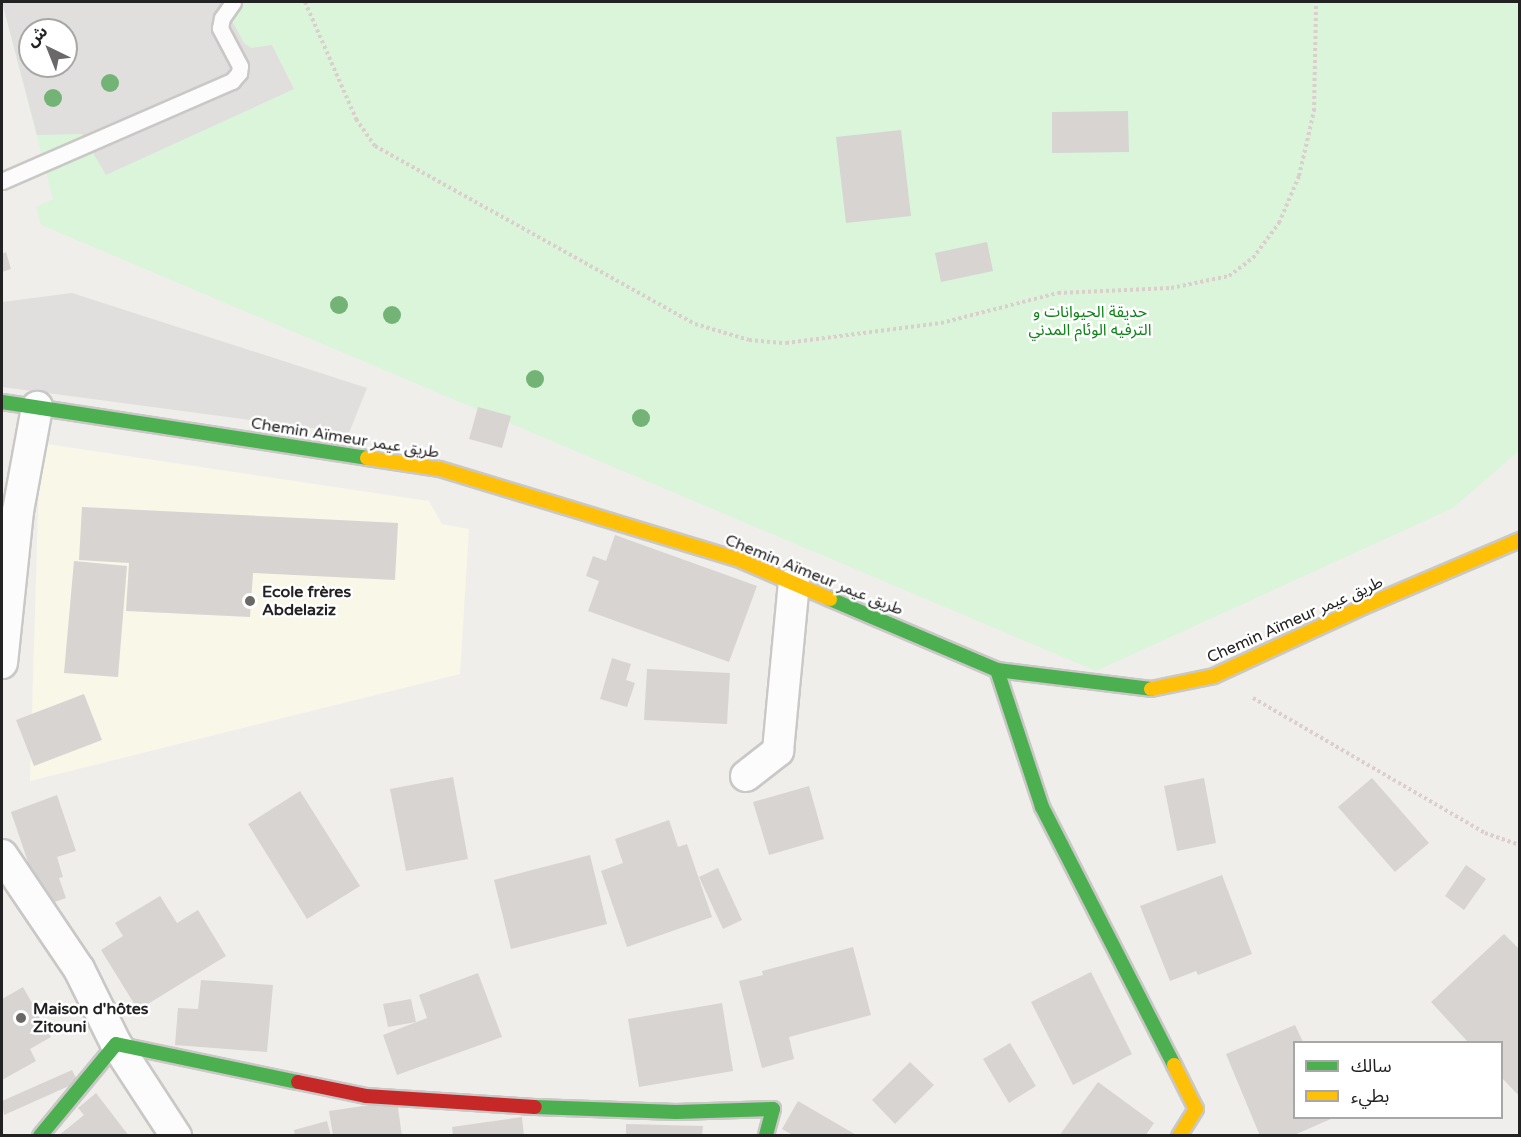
<!DOCTYPE html>
<meta charset="utf-8">
<style>
body{margin:0}
#map{position:relative;width:1521px;height:1137px;overflow:hidden;background:#f0eeeb;font-family:"Varela Round","Noto Sans Arabic",sans-serif}
div>[style]{position:absolute}
.education>*{inset:0;background:#f8f7e8}
.park>*{inset:0;background:#daf5da}
.parking>*{inset:0;background:#e0dfde}
.building>*{inset:0;background:#d7d4d2}
.path>*{height:4px;margin-top:-2px;transform-origin:0;background:repeating-linear-gradient(90deg,#dccecd 0 3px,transparent 0 6px)}
.roads{filter:drop-shadow(2px 0 #c9c8c7) drop-shadow(-2px 0 #c9c8c7) drop-shadow(0 2px #c9c8c7) drop-shadow(0 -2px #c9c8c7)}
.lane>*{height:15px;margin:-7.5px;padding:0 7.5px;transform-origin:7.5px;border-radius:7.5px;background:#fdfcfc}
.street>*{height:30px;margin:-15px;padding:0 15px;transform-origin:15px;border-radius:15px;background:#fdfcfc}
.fast>*{height:14px;margin:-7px;padding:0 7px;transform-origin:7px;border-radius:7px;background:#4caf50}
.slow>*{height:14px;margin:-7px;padding:0 7px;transform-origin:7px;border-radius:7px;background:#ffc107}
.jam>*{height:14px;margin:-7px;padding:0 7px;transform-origin:7px;border-radius:7px;background:#c62828}
.trees>*{width:18px;height:18px;margin:-9px;border-radius:50%;background:#73b476}
.dots>*{width:16px;height:16px;translate:-50% -50%;box-sizing:border-box;border:3px solid #fff;border-radius:50%}
span{translate:-50% -50%;white-space:nowrap;text-align:center;line-height:1.15;-webkit-text-stroke:5px #fff;paint-order:stroke}
.park-label{font-size:16px;color:#0c8416}
.street-label{font-size:16px;color:#222}
.poi-label{font-size:16px;color:#222;font-weight:700}
.left{translate:0 -50%;text-align:left}
.frame{position:absolute;inset:0;border:3px solid #222;pointer-events:none}
.legend{position:absolute;left:1293px;top:1041px;width:210px;height:78px;box-sizing:border-box;background:#fff;border:2px solid #a7a7a7;margin:0;padding:8px 10px;list-style:none;font-size:18px;color:#222}
.legend li{display:flex;align-items:center;gap:12px;height:30px}
.legend b{width:30px;border:2px solid #a7a7a7}
.north{position:absolute;left:18px;top:18px;width:60px;height:60px;box-sizing:border-box;background:#fff;border:2px solid #a7a7a7;border-radius:50%;rotate:317deg;font-size:16px;font-weight:700;line-height:24px;text-align:center;color:#222}
.north::after{content:'';display:block;margin:auto;width:21px;height:27px;background:#6a6968;clip-path:polygon(50% 0,100% 100%,50% 72%,0 100%)}
</style>
<div id="map">
<div class="education">
<i style="clip-path:polygon(40px 443px,429px 501px,442px 524px,469px 529px,460px 674px,30px 781px)"></i>
</div>
<div class="park">
<i style="clip-path:polygon(evenodd,2px 2px,1519px 2px,1519px 451px,1453px 508px,1096px 671px,41px 225px,36px 207px,53px 199px,2px 2px,30px 30px,66px 30px,66px 66px,30px 66px,30px 30px)"></i>
</div>
<div class="parking">
<i style="clip-path:polygon(evenodd,2px 2px,222px 2px,244px 43px,251px 48px,272px 45px,294px 89px,106px 175px,82px 134px,37px 135px,2px 2px,30px 30px,66px 30px,66px 66px,30px 66px,30px 30px)"></i>
<i style="clip-path:polygon(72px 293px,367px 388px,349px 433px,2px 387px,2px 302px)"></i>
</div>
<div class="building">
<i style="clip-path:polygon(1128px 111px,1129px 152px,1052px 153px,1052px 112px)"></i>
<i style="clip-path:polygon(901px 130px,911px 216px,846px 223px,836px 137px)"></i>
<i style="clip-path:polygon(987px 242px,993px 271px,941px 282px,935px 253px)"></i>
<i style="clip-path:polygon(6px 252px,11px 269px,2px 272px,2px 254px)"></i>
<i style="clip-path:polygon(478px 407px,511px 416px,502px 448px,469px 439px)"></i>
<i style="clip-path:polygon(82px 507px,398px 523px,395px 580px,253px 573px,250px 617px,126px 611px,129px 563px,79px 560px)"></i>
<i style="clip-path:polygon(615px 535px,757px 586px,729px 662px,588px 611px,599px 581px,586px 576px,593px 556px,606px 561px)"></i>
<i style="clip-path:polygon(74px 561px,127px 566px,118px 677px,64px 673px)"></i>
<i style="clip-path:polygon(612px 658px,631px 664px,626px 680px,635px 683px,627px 707px,600px 699px)"></i>
<i style="clip-path:polygon(647px 669px,730px 673px,727px 724px,644px 720px)"></i>
<i style="clip-path:polygon(84px 694px,102px 740px,34px 766px,16px 720px)"></i>
<i style="clip-path:polygon(453px 777px,468px 859px,406px 871px,390px 789px)"></i>
<i style="clip-path:polygon(1204px 778px,1216px 843px,1177px 851px,1164px 786px)"></i>
<i style="clip-path:polygon(1372px 778px,1429px 843px,1395px 872px,1338px 807px)"></i>
<i style="clip-path:polygon(809px 786px,824px 839px,769px 855px,753px 802px)"></i>
<i style="clip-path:polygon(300px 791px,360px 886px,307px 919px,248px 824px)"></i>
<i style="clip-path:polygon(57px 795px,76px 851px,57px 857px,63px 877px,59px 878px,66px 898px,43px 906px,11px 812px)"></i>
<i style="clip-path:polygon(669px 820px,678px 847px,687px 844px,712px 917px,627px 947px,601px 871px,623px 863px,615px 839px)"></i>
<i style="clip-path:polygon(590px 855px,607px 924px,511px 949px,494px 880px)"></i>
<i style="clip-path:polygon(1466px 865px,1486px 879px,1464px 910px,1445px 896px)"></i>
<i style="clip-path:polygon(718px 868px,742px 920px,723px 929px,699px 877px)"></i>
<i style="clip-path:polygon(1222px 875px,1252px 954px,1198px 975px,1196px 971px,1170px 981px,1140px 906px)"></i>
<i style="clip-path:polygon(160px 896px,177px 923px,198px 910px,226px 956px,138px 1010px,101px 950px,123px 936px,115px 923px)"></i>
<i style="clip-path:polygon(1504px 934px,1520px 950px,1520px 1097px,1502px 1078px,1502px 1042px,1468px 1042px,1431px 1002px)"></i>
<i style="clip-path:polygon(853px 947px,871px 1015px,789px 1037px,794px 1059px,762px 1068px,739px 981px,763px 975px,762px 971px)"></i>
<i style="clip-path:polygon(1091px 972px,1132px 1054px,1073px 1085px,1031px 1002px)"></i>
<i style="clip-path:polygon(478px 973px,502px 1037px,397px 1075px,383px 1035px,427px 1018px,419px 995px)"></i>
<i style="clip-path:polygon(201px 980px,273px 985px,267px 1052px,175px 1045px,178px 1008px,198px 1009px)"></i>
<i style="clip-path:polygon(23px 987px,51px 1037px,30px 1049px,36px 1061px,2px 1080px,2px 999px)"></i>
<i style="clip-path:polygon(411px 999px,416px 1022px,388px 1027px,383px 1004px)"></i>
<i style="clip-path:polygon(722px 1003px,733px 1071px,639px 1087px,628px 1019px)"></i>
<i style="clip-path:polygon(1295px 1025px,1303px 1042px,1294px 1042px,1294px 1118px,1333px 1118px,1292px 1136px,1260px 1136px,1226px 1054px)"></i>
<i style="clip-path:polygon(1010px 1043px,1036px 1086px,1009px 1103px,983px 1059px)"></i>
<i style="clip-path:polygon(910px 1062px,934px 1085px,895px 1124px,872px 1100px)"></i>
<i style="clip-path:polygon(72px 1070px,78px 1082px,4px 1115px,2px 1101px)"></i>
<i style="clip-path:polygon(1098px 1082px,1154px 1123px,1145px 1136px,1059px 1136px)"></i>
<i style="clip-path:polygon(96px 1093px,129px 1136px,58px 1136px,84px 1115px,78px 1108px)"></i>
<i style="clip-path:polygon(397px 1101px,402px 1136px,333px 1136px,329px 1111px)"></i>
<i style="clip-path:polygon(798px 1101px,858px 1136px,794px 1136px,782px 1129px)"></i>
<i style="clip-path:polygon(522px 1117px,524px 1136px,453px 1136px,452px 1127px)"></i>
<i style="clip-path:polygon(327px 1121px,331px 1136px,295px 1136px,294px 1130px)"></i>
<i style="clip-path:polygon(626px 1124px,703px 1126px,702px 1136px,626px 1136px)"></i>
</div>
<div class="path">
<i style="left:305px;top:2px;width:128px;rotate:66.4deg"></i>
<i style="left:356px;top:119px;width:33px;rotate:55deg"></i>
<i style="left:375px;top:146px;width:366px;rotate:29.1deg"></i>
<i style="left:695px;top:324px;width:56px;rotate:16.5deg"></i>
<i style="left:749px;top:340px;width:37px;rotate:5deg"></i>
<i style="left:786px;top:343px;width:156px;rotate:-7.4deg"></i>
<i style="left:941px;top:323px;width:121px;rotate:-14.4deg"></i>
<i style="left:1058px;top:293px;width:113px;rotate:-2.5deg"></i>
<i style="left:1171px;top:288px;width:59px;rotate:-11.7deg"></i>
<i style="left:1229px;top:276px;width:30px;rotate:-37deg"></i>
<i style="left:1253px;top:258px;width:44px;rotate:-53.4deg"></i>
<i style="left:1279px;top:223px;width:51px;rotate:-66.9deg"></i>
<i style="left:1299px;top:176px;width:67px;rotate:-77deg"></i>
<i style="left:1314px;top:111px;width:109px;rotate:-88.9deg"></i>
<i style="left:1253px;top:698px;width:268px;rotate:30.2deg"></i>
<i style="left:1485px;top:833px;width:37px;rotate:19deg"></i>
</div>
<div class="roads">
<div class="lane">
<i style="left:2px;top:181px;width:251px;rotate:-23.5deg"></i>
<i style="left:232px;top:81px;width:11px;rotate:-49deg"></i>
<i style="left:239px;top:73px;width:7px;rotate:-82deg"></i>
<i style="left:240px;top:66px;width:43px;rotate:-117.8deg"></i>
<i style="left:220px;top:28px;width:10px;rotate:-79deg"></i>
<i style="left:222px;top:18px;width:19px;rotate:-55deg"></i>
</div>
<div class="street">
<i style="left:2px;top:663px;width:153px;rotate:-84deg"></i>
<i style="left:18px;top:511px;width:106px;rotate:-79.6deg"></i>
<i style="left:746px;top:776px;width:41px;rotate:-38deg"></i>
<i style="left:778px;top:751px;width:169px;rotate:-84.6deg"></i>
<i style="left:2px;top:855px;width:138px;rotate:56deg"></i>
<i style="left:79px;top:969px;width:84px;rotate:63.7deg"></i>
<i style="left:116px;top:1044px;width:110px;rotate:56.9deg"></i>
</div>
<div class="fast">
<i style="left:2px;top:402px;width:369px;rotate:8.7deg"></i>
<i style="left:830px;top:599px;width:181px;rotate:23deg"></i>
<i style="left:997px;top:670px;width:155px;rotate:7deg"></i>
<i style="left:997px;top:670px;width:144px;rotate:71.8deg"></i>
<i style="left:1042px;top:807px;width:290px;rotate:62.9deg"></i>
<i style="left:535px;top:1107px;width:141px;rotate:2deg"></i>
<i style="left:676px;top:1112px;width:97px;rotate:-1.8deg"></i>
<i style="left:773px;top:1109px;width:28px;rotate:105deg"></i>
<i style="left:40px;top:1136px;width:119px;rotate:-50.4deg"></i>
<i style="left:116px;top:1044px;width:186px;rotate:11.8deg"></i>
</div>
<div class="slow">
<i style="left:367px;top:458px;width:74px;rotate:8.6deg"></i>
<i style="left:440px;top:469px;width:316px;rotate:16.9deg"></i>
<i style="left:742px;top:561px;width:96px;rotate:23.4deg"></i>
<i style="left:1151px;top:689px;width:64px;rotate:-11.7deg"></i>
<i style="left:1214px;top:676px;width:172px;rotate:-24.8deg"></i>
<i style="left:1370px;top:604px;width:163px;rotate:-23.1deg"></i>
<i style="left:1174px;top:1065px;width:49px;rotate:63.4deg"></i>
<i style="left:1196px;top:1109px;width:32px;rotate:122deg"></i>
</div>
<div class="jam">
<i style="left:298px;top:1082px;width:69px;rotate:11.6deg"></i>
<i style="left:366px;top:1096px;width:169px;rotate:3.7deg"></i>
</div>
</div>
<div class="trees">
<i style="left:110px;top:83px"></i>
<i style="left:53px;top:98px"></i>
<i style="left:339px;top:305px"></i>
<i style="left:392px;top:315px"></i>
<i style="left:535px;top:379px"></i>
<i style="left:641px;top:418px"></i>
</div>
<div class="dots">
<i style="left:250px;top:601px;background:#6a6968"></i>
<i style="left:21px;top:1018px;background:#6a6968"></i>
</div>
<div class="park-label">
<span style="left:1090px;top:321px">حديقة الحيوانات و<br>الترفيه الوئام المدني</span>
</div>
<div class="street-label">
<span style="left:345px;top:438px;rotate:9deg">Chemin Aïmeur طريق عيمر</span>
<span style="left:814px;top:575px;rotate:22deg">Chemin Aïmeur طريق عيمر</span>
<span style="left:1295px;top:620px;rotate:-24deg">Chemin Aïmeur طريق عيمر</span>
</div>
<div class="poi-label">
<span class="left" style="left:262px;top:601px">Ecole frères<br>Abdelaziz</span>
<span class="left" style="left:33px;top:1018px">Maison d'hôtes<br>Zitouni</span>
</div>
<div class="frame"></div>
<ul class="legend">
<li><b style="height:8px;background:#4caf50"></b>سالك</li>
<li><b style="height:8px;background:#ffc107"></b>بطيء</li>
</ul>
<div class="north">ش</div>
</div>
